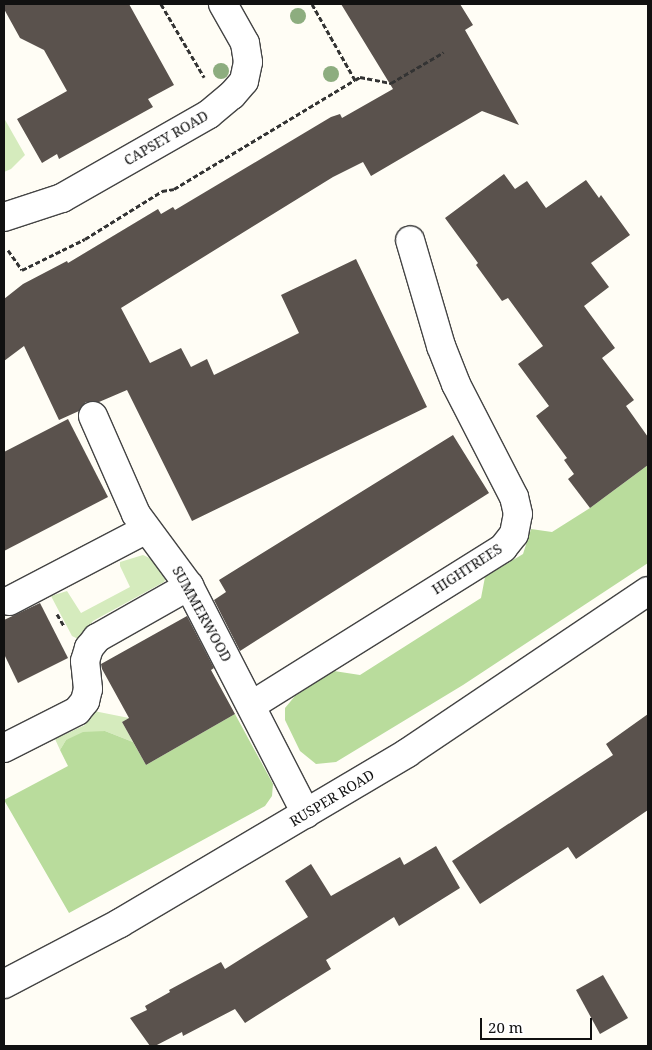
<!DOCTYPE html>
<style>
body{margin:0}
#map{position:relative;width:652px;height:1050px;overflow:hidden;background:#fffdf5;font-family:"Noto Serif",serif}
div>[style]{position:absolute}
.green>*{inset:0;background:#d5ebbd}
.forest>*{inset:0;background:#b9dc9c}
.building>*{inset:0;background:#5a524d}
.path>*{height:3px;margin-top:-1.5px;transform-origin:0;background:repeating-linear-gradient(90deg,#333 0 5px,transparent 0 7.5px)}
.roads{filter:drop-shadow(1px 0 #444) drop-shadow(-1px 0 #444) drop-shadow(0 1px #444) drop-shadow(0 -1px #444)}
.minor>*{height:28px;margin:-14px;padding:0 14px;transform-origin:14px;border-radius:14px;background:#fff}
.trees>*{width:16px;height:16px;margin:-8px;border-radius:50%;background:#8dad7f}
span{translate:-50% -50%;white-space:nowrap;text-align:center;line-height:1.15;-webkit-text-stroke:5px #fff;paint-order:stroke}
.street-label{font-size:14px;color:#111}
.frame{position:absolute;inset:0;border:5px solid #111;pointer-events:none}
.scale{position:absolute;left:480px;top:1018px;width:112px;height:22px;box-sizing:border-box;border:2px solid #111;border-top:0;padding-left:6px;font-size:15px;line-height:18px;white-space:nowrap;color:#111;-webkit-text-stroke:4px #fff;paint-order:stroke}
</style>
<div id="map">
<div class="green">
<i style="clip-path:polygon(4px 118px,25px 155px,11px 169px,4px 172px)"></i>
<i style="clip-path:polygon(143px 555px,154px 560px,166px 578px,164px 582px,93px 621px,78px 639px,72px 636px,51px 596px,67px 591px,81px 613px,130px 587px,120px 566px,120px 562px)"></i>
<i style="clip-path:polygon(94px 711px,129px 718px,122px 722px,133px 742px,105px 731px,66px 740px,60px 750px,55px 739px,85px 725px,85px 720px)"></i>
</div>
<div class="forest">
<i style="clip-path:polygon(648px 465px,648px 563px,463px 685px,336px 762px,316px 764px,300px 751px,285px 720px,285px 708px,295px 696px,334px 671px,360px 675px,481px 598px,485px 577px,523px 554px,531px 529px,552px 532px,590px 508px)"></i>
<i style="clip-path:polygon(235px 714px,273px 784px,272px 796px,265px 806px,69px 913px,4px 800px,68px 766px,60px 750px,66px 740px,83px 732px,105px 731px,133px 742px,146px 765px)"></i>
</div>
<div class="building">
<i style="clip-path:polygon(4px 4px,129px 4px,174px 85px,148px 99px,153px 107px,59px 159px,57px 154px,42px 163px,17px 119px,67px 91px,44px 50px,20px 38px,4px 9px)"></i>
<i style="clip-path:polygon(341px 4px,460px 4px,473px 25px,465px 30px,519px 125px,482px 111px,371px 176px,363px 162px,333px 177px,121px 308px,150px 363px,181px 348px,191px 367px,207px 359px,214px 375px,299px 333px,281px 295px,356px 259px,427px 407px,192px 521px,127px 390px,99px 402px,86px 402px,79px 411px,59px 420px,24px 346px,4px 361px,4px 299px,23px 284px,67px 261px,68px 263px,158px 209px,161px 214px,173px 207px,175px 210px,331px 117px,340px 114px,342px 118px,393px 89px)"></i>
<i style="clip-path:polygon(504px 174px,515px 189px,527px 181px,546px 208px,586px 180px,599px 198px,601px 195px,630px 235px,591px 263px,609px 287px,584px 306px,615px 348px,602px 358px,634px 400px,626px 406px,648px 437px,648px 465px,590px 508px,568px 479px,574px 474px,564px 460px,567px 458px,536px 416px,549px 406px,518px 364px,543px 346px,508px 298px,502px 301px,476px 265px,478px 263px,445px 218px)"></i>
<i style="clip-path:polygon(68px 419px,108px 497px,4px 551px,4px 452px)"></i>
<i style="clip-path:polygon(453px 435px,489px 493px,240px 651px,214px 600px,226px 592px,219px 580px)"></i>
<i style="clip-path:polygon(40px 603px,68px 658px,18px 683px,4px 654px,4px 620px)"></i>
<i style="clip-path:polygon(187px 616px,214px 668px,211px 670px,235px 714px,146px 765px,122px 722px,129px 718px,102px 669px,101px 664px)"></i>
<i style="clip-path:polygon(648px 714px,648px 810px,576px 859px,568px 847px,480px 904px,452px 861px,613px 755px,606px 744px)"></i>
<i style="clip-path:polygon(436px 846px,460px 888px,399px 926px,394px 917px,326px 960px,331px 969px,245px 1023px,235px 1009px,183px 1036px,182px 1032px,155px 1046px,150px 1046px,130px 1018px,147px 1010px,145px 1006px,170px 992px,169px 990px,221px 962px,225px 969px,308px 917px,285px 881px,311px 864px,331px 896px,400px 857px,404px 865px)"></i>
<i style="clip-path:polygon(603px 975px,628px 1018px,600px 1034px,576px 990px)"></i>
</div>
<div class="path">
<i style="left:161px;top:4px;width:85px;rotate:59.5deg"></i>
<i style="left:355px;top:80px;width:6px;rotate:-31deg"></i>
<i style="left:360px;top:77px;width:32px;rotate:11deg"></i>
<i style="left:391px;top:83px;width:61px;rotate:-30.3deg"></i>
<i style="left:8px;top:250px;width:24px;rotate:55deg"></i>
<i style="left:22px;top:270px;width:70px;rotate:-26.2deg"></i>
<i style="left:85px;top:239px;width:91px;rotate:-31.9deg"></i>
<i style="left:162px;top:191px;width:12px;rotate:-9deg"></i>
<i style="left:174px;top:189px;width:211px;rotate:-31.1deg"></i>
<i style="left:355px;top:80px;width:87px;rotate:-119.5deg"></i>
<i style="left:57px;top:614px;width:14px;rotate:60deg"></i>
</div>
<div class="roads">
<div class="minor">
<i style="left:4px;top:217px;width:61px;rotate:-18.1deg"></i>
<i style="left:62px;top:198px;width:169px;rotate:-29.7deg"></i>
<i style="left:209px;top:114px;width:30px;rotate:-40deg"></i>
<i style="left:232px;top:95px;width:18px;rotate:-49deg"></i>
<i style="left:244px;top:81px;width:19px;rotate:-78deg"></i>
<i style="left:248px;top:62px;width:19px;rotate:-99deg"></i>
<i style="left:245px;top:43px;width:45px;rotate:-119.4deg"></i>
<i style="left:93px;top:416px;width:107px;rotate:66.3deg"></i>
<i style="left:136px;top:514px;width:89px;rotate:53.6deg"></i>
<i style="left:189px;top:586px;width:256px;rotate:62.8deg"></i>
<i style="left:9px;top:601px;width:153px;rotate:-27.6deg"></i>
<i style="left:252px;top:705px;width:296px;rotate:-32deg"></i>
<i style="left:503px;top:548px;width:18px;rotate:-52deg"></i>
<i style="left:514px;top:534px;width:20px;rotate:-79deg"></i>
<i style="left:518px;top:514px;width:17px;rotate:-103deg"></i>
<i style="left:514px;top:497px;width:127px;rotate:-117.2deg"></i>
<i style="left:456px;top:384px;width:41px;rotate:-111.5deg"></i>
<i style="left:441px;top:346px;width:110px;rotate:-106.3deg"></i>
<i style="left:4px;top:748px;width:82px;rotate:-26.9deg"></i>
<i style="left:77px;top:711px;width:13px;rotate:-51deg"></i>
<i style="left:85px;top:701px;width:12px;rotate:-76deg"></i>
<i style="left:88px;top:689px;width:28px;rotate:-96deg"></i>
<i style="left:85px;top:661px;width:14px;rotate:-73deg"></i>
<i style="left:89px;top:648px;width:13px;rotate:-51deg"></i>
<i style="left:97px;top:638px;width:106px;rotate:-29.5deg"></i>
<i style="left:4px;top:984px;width:131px;rotate:-27.7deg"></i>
<i style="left:120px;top:923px;width:334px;rotate:-30.6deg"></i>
<i style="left:407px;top:753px;width:290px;rotate:-33.9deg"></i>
</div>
</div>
<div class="trees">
<i style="left:298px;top:16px"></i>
<i style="left:221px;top:71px"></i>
<i style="left:331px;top:74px"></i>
</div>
<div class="street-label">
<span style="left:166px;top:138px;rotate:-30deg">CAPSEY ROAD</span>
<span style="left:467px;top:569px;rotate:-33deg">HIGHTREES</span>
<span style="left:202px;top:614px;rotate:61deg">SUMMERWOOD</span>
<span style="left:332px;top:798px;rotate:-31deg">RUSPER ROAD</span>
</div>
<div class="frame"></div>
<div class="scale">20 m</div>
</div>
